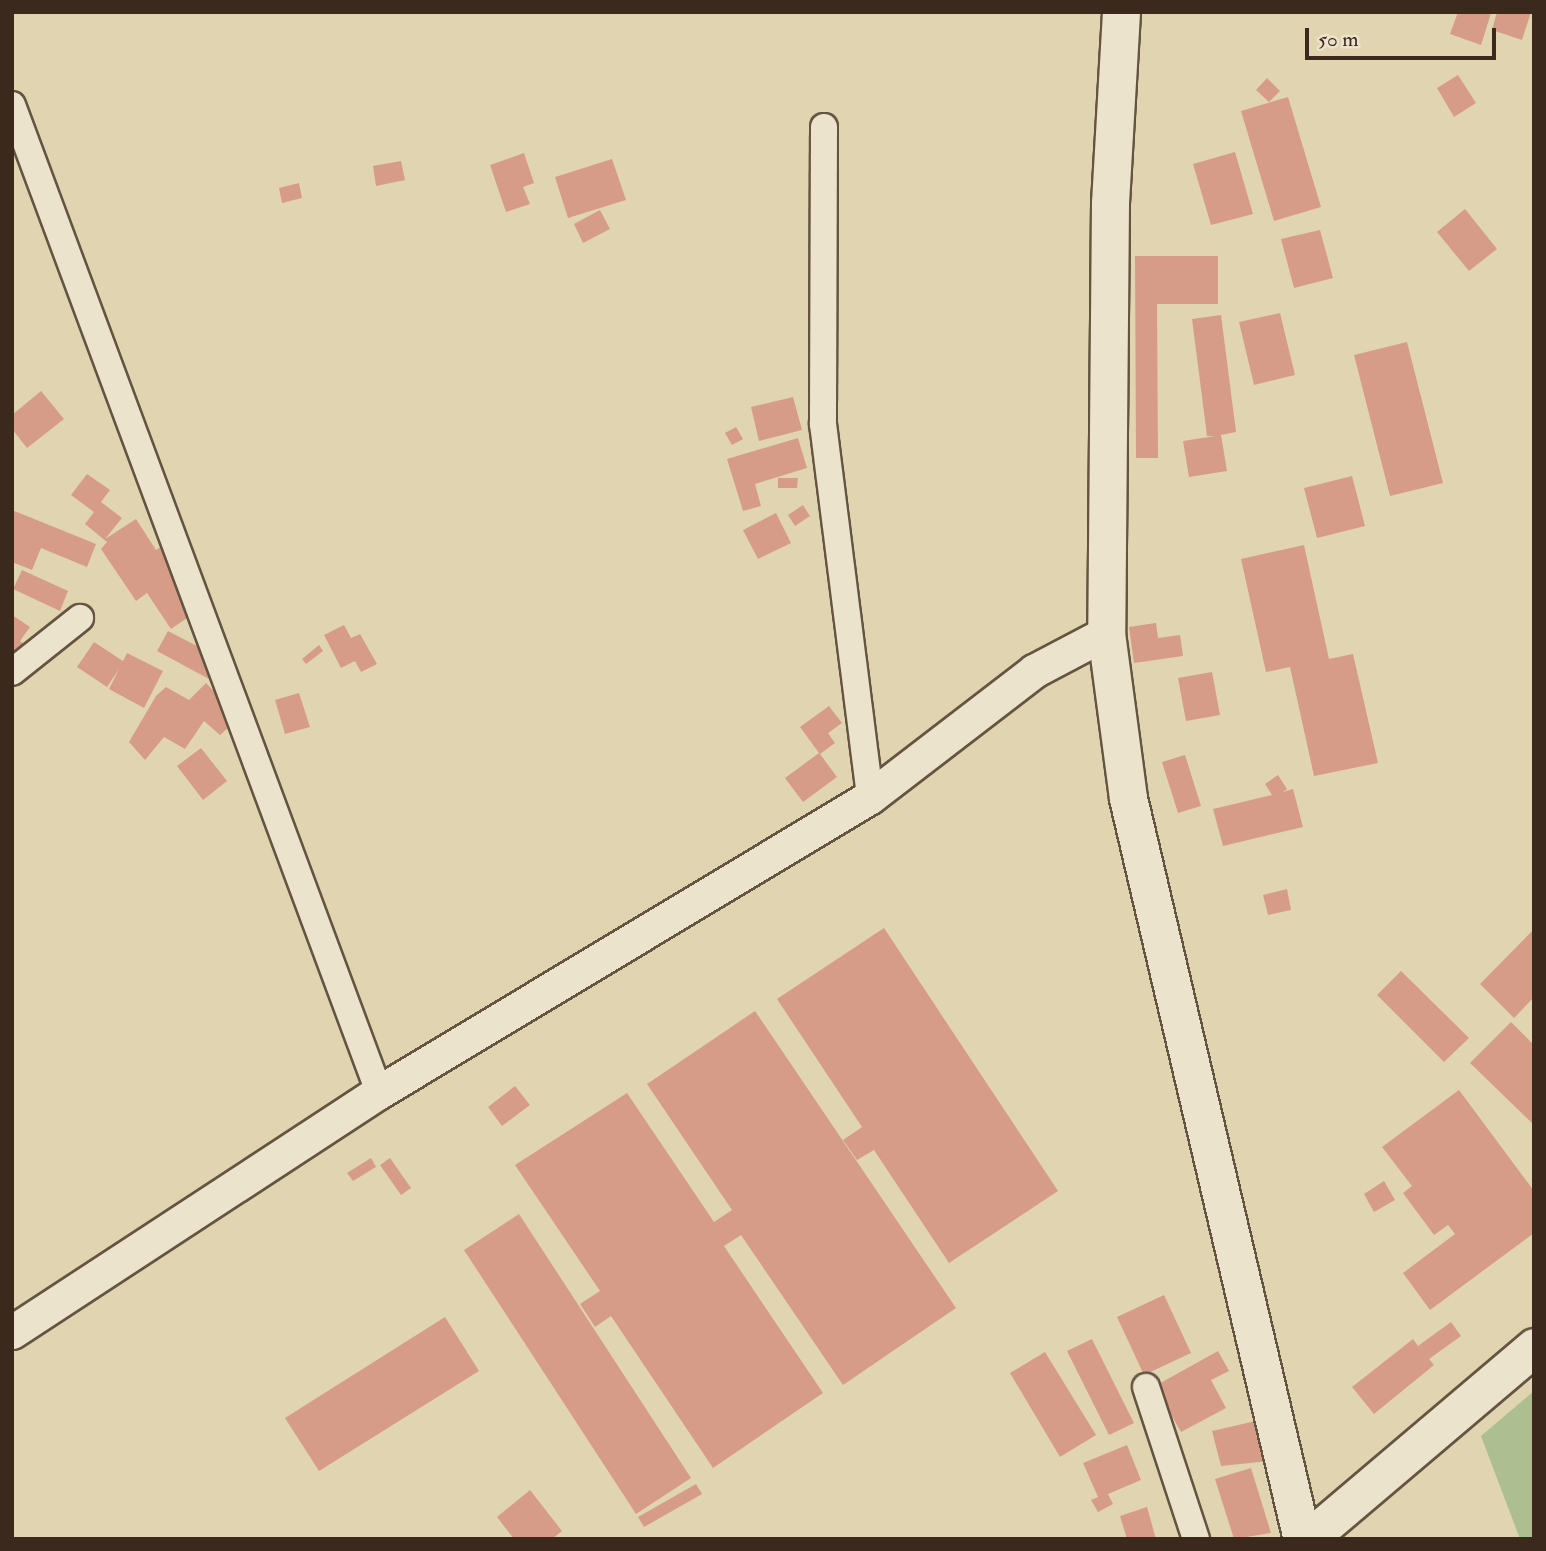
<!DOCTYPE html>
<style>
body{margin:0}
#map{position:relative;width:1546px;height:1551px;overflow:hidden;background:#e1d4b0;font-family:"IM FELL Double Pica",serif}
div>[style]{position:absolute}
.green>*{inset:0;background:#adbe90}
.building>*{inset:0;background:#d79c88}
.roads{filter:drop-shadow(2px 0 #645441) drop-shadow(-2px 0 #645441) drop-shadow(0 2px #645441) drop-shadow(0 -2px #645441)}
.minor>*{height:26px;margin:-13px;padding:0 13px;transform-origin:13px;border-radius:13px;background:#ece3cc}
.tertiary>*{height:33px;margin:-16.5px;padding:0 16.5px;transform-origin:16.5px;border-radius:16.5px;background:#ece3cc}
.secondary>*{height:37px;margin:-18.5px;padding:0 18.5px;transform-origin:18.5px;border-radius:18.5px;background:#ece3cc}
span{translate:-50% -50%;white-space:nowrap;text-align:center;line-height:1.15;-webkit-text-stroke:6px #ece3cc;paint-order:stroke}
.frame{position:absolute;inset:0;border:14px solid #3a291c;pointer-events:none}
.scale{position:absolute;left:1305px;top:28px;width:191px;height:32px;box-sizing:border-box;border:4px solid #3a291c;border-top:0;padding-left:9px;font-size:21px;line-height:24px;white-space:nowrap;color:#3a291c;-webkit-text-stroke:5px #ece3cc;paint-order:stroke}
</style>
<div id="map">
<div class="green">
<i style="clip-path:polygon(1534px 1391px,1534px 1539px,1520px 1539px,1481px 1436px)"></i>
</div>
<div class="building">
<i style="clip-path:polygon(1458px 12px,1491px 13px,1481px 45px,1450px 34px)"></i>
<i style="clip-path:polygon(1497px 12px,1531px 12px,1522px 40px,1492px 30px)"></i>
<i style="clip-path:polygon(1458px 75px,1476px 103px,1454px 117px,1437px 88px)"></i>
<i style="clip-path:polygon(1267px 78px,1280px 91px,1269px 102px,1256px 90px)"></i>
<i style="clip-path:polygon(1288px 97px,1321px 207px,1274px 221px,1241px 111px)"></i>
<i style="clip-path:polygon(1235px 152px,1253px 214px,1211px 225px,1193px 164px)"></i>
<i style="clip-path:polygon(524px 153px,534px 183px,523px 187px,530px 204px,506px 212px,490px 165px)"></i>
<i style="clip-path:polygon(612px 159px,626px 200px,568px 218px,555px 177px)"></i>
<i style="clip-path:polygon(401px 161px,405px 180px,376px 186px,373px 166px)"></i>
<i style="clip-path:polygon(299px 183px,302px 198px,282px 203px,279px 188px)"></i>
<i style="clip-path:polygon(1465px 209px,1497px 249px,1469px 271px,1437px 232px)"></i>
<i style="clip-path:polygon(600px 210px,610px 229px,583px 243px,574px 224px)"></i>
<i style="clip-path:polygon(1320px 230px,1333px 278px,1294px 288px,1281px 239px)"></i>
<i style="clip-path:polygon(1135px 256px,1218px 256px,1218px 304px,1157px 304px,1158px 458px,1136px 458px)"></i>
<i style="clip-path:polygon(1280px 313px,1295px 375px,1254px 385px,1239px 322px)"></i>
<i style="clip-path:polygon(1221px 315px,1236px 432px,1221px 435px,1227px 471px,1189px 477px,1183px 441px,1215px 436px,1207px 436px,1192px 319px)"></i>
<i style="clip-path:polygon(1407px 342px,1443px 483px,1390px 496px,1354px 355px)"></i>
<i style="clip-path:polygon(41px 391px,64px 419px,27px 448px,12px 429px,12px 415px)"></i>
<i style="clip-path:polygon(793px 397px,802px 430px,759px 441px,751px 407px)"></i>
<i style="clip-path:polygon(736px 427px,743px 439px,732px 445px,725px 433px)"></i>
<i style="clip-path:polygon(798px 438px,807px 468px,755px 484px,761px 506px,743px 511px,727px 459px)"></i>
<i style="clip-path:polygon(87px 474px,110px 490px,101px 502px,122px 518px,105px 539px,136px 519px,156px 550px,169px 541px,200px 609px,171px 629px,147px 593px,136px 601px,101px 549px,107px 542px,85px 524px,94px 512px,71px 495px)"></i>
<i style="clip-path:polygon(1352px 476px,1365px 526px,1317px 538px,1304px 488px)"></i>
<i style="clip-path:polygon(778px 478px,798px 478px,797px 488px,778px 488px)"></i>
<i style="clip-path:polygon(803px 505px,810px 516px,795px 526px,788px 515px)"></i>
<i style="clip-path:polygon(12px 510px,96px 544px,87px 567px,41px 548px,32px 570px,12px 562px)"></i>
<i style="clip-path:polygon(776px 513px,791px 543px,758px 559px,743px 530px)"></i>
<i style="clip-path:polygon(1304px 545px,1329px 659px,1353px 654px,1378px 763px,1314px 776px,1290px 667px,1266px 672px,1241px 559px)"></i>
<i style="clip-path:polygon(22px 570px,68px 591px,60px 611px,13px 589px)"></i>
<i style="clip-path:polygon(12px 615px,30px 627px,20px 641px,33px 650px,25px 663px,12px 654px)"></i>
<i style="clip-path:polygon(1156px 623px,1158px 638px,1180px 635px,1183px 656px,1134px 663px,1129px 627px)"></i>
<i style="clip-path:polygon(344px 625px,351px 638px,360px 634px,377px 664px,361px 672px,355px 661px,341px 668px,324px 635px)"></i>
<i style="clip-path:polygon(168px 631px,220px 658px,209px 679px,157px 651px)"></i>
<i style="clip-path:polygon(94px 642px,123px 661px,127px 653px,163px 671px,144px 708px,109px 689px,119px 669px,107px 687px,77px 667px)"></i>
<i style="clip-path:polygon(319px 645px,323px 651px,306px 664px,302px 659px)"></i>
<i style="clip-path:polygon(1212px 672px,1220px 715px,1186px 721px,1178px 678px)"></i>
<i style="clip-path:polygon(206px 683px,239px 718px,220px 735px,204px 721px,185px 749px,164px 737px,145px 760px,129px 742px,156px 696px,166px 687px,189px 700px)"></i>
<i style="clip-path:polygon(299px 693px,310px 727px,285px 734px,275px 700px)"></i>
<i style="clip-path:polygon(829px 706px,842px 723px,828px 733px,835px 743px,820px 754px,837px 777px,803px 802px,785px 778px,819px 753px,800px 727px)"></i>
<i style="clip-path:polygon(201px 748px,227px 781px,203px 800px,177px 766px)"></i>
<i style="clip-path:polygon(1185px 755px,1201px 806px,1178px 813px,1162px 762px)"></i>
<i style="clip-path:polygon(1278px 775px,1287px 789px,1283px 792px,1293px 789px,1303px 827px,1223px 846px,1213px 809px,1272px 795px,1265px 784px)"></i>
<i style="clip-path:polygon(1287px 889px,1291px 910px,1268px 915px,1263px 895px)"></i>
<i style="clip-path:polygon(884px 928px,1058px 1191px,949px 1263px,874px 1150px,857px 1160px,843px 1140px,862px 1127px,777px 999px)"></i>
<i style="clip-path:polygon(1534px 929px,1534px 997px,1514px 1018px,1480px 984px)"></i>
<i style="clip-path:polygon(1401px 971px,1469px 1038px,1444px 1062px,1377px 995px)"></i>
<i style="clip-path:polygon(755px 1011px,956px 1308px,843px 1385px,741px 1235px,724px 1246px,823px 1393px,713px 1468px,611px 1316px,595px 1327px,580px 1304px,600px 1291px,515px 1165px,627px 1093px,714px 1222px,732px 1210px,647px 1084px)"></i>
<i style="clip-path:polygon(1511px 1022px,1534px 1045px,1534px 1125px,1470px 1063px)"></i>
<i style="clip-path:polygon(515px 1086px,530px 1105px,502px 1126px,488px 1107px)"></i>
<i style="clip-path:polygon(1459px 1090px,1534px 1191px,1534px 1233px,1430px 1310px,1403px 1273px,1455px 1234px,1448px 1225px,1434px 1235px,1403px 1193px,1412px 1186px,1382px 1147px)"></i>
<i style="clip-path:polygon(371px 1158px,376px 1167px,353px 1181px,347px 1173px)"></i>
<i style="clip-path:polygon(390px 1158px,411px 1188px,401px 1195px,380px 1165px)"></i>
<i style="clip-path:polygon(1384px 1181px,1395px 1200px,1374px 1212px,1364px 1194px)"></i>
<i style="clip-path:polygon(519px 1214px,691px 1478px,636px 1514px,464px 1250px)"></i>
<i style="clip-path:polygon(1164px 1295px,1191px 1353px,1144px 1375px,1117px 1317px)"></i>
<i style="clip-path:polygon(445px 1317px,479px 1371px,319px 1471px,285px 1418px)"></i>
<i style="clip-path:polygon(1451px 1322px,1461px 1336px,1429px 1359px,1434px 1365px,1374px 1414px,1352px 1387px,1413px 1339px,1418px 1346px)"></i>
<i style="clip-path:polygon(1092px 1339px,1134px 1423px,1109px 1435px,1067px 1351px)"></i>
<i style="clip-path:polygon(1218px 1351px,1229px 1371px,1211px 1380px,1226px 1408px,1181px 1432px,1155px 1386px)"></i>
<i style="clip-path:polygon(1045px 1352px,1096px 1435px,1060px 1457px,1010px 1373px)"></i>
<i style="clip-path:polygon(1260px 1420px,1269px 1461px,1221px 1466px,1212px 1431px)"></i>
<i style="clip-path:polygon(1127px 1445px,1141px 1480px,1108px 1494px,1113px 1504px,1098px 1512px,1091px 1500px,1098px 1497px,1083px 1463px)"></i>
<i style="clip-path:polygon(1251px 1468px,1271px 1533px,1234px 1539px,1215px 1479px)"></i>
<i style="clip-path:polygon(696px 1484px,702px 1494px,644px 1527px,638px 1517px)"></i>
<i style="clip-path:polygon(530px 1490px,562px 1531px,552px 1539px,514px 1539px,497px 1517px)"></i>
<i style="clip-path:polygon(1147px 1507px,1156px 1539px,1127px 1539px,1120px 1516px)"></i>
</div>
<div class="roads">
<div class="minor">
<i style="left:12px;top:105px;width:1053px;rotate:69.6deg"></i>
<i style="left:824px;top:127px;width:297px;rotate:90.2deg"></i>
<i style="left:823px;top:424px;width:376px;rotate:82.8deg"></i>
<i style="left:12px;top:672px;width:87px;rotate:-38.5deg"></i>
<i style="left:1146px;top:1387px;width:160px;rotate:71.8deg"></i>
</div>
<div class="tertiary">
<i style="left:12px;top:1332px;width:439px;rotate:-33.2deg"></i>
<i style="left:379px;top:1092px;width:573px;rotate:-31deg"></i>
<i style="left:870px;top:797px;width:207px;rotate:-37.5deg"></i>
<i style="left:1034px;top:671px;width:81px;rotate:-27.8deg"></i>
</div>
<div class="secondary">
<i style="left:1121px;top:12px;width:191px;rotate:93.3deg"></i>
<i style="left:1110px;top:203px;width:430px;rotate:90.5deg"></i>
<i style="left:1106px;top:633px;width:166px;rotate:82.4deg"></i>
<i style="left:1128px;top:798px;width:761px;rotate:76.79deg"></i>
<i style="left:1308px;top:1539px;width:297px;rotate:-40.3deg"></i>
</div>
</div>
<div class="frame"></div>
<div class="scale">50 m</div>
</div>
